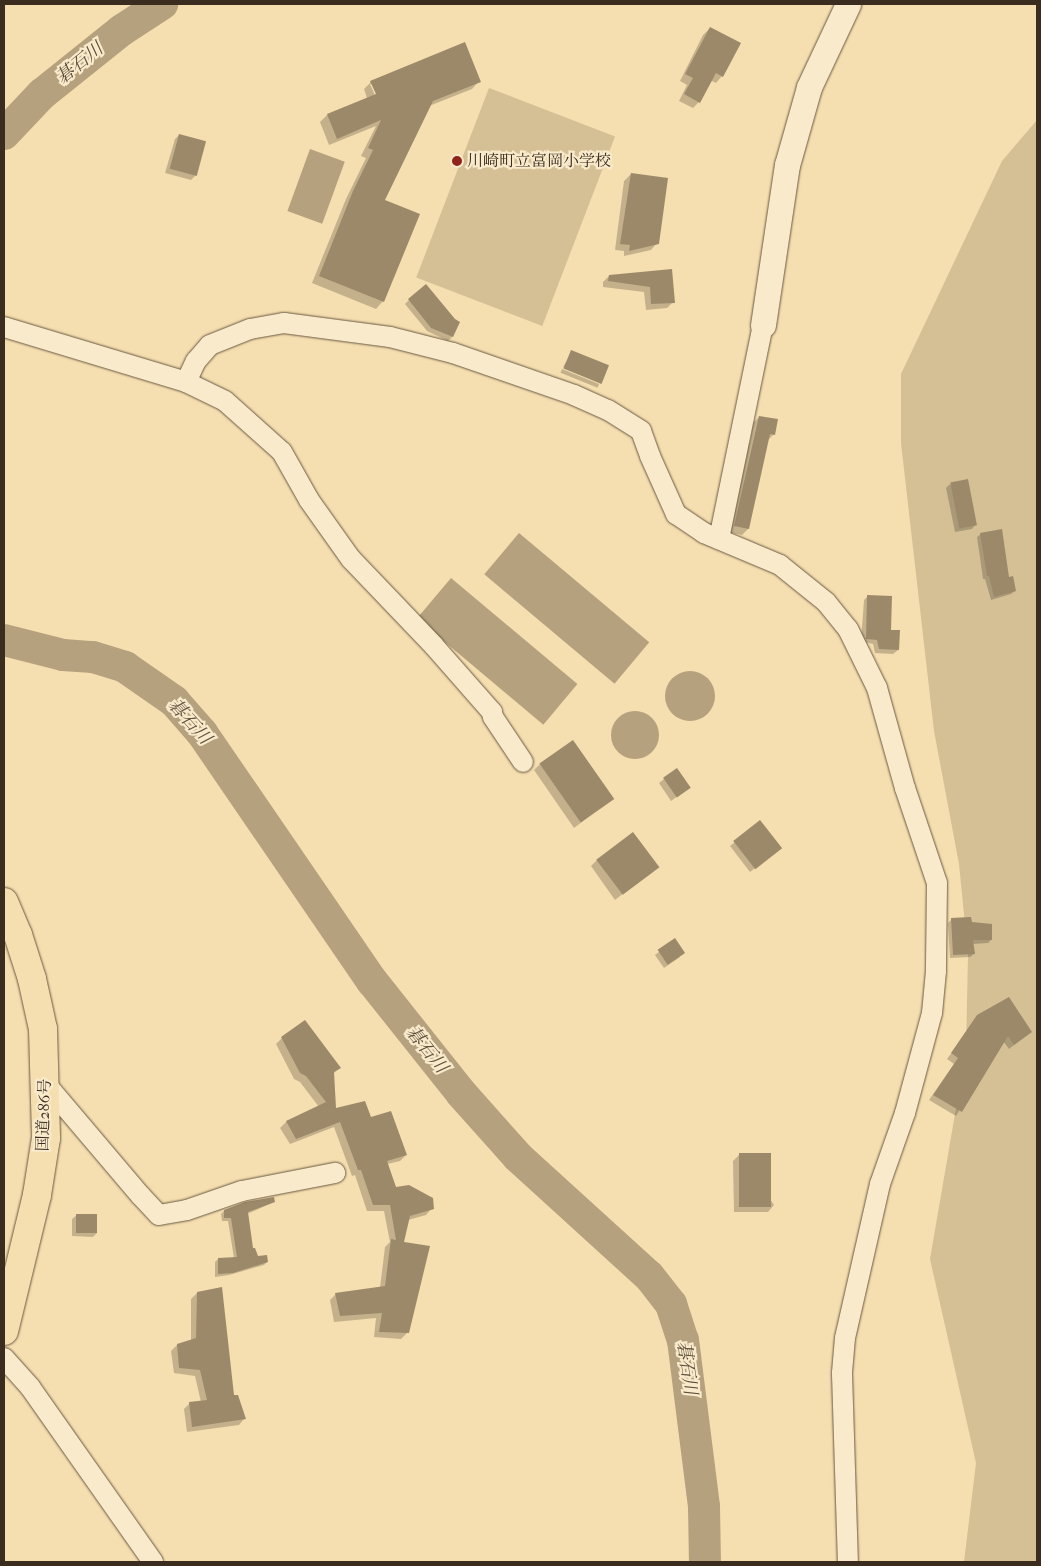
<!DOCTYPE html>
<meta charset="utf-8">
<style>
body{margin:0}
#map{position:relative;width:1041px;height:1566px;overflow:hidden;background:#f5deaf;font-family:"IM FELL French Canon","Noto Serif JP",serif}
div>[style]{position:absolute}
.green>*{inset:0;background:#d5c096;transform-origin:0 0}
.water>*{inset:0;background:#b5a17e;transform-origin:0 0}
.round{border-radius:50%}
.shadow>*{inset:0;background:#0003;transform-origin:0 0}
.river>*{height:32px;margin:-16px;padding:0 16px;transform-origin:16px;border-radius:16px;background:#b5a17e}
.building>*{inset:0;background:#9b8969;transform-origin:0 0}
.roads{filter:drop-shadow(0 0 1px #695842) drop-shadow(0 0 1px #695842)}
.minor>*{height:20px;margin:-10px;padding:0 10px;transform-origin:10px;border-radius:10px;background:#f8eacb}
.tertiary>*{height:25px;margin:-12.5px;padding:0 12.5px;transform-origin:12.5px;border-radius:12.5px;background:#f8eacb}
.trunk>*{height:28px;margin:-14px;padding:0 14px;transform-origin:14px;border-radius:14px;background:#f5deaf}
.dots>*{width:14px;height:14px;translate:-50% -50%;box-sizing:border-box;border:2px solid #f8eacb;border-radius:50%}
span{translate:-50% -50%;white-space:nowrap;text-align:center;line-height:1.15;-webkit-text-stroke:4.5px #f8eacb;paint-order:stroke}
.poi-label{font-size:16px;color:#3a2c1e}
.left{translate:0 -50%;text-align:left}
.street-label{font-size:16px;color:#3a2c1e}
.water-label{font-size:18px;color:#5f4f3b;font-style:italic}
.frame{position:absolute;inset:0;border:5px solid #3a2c1e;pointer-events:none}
</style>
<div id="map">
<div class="green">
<div style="left:489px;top:88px;width:135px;height:203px;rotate:21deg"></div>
<div style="clip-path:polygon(1037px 120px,1037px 1562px,964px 1562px,976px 1463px,930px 1259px,966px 1050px,968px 955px,959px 864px,934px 731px,901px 443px,901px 374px,1002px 161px)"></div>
</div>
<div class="water">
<div style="left:310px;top:149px;width:37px;height:66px;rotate:20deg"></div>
<div style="left:519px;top:533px;width:170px;height:54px;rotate:40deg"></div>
<div style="left:451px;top:578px;width:165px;height:53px;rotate:40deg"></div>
<div class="round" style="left:665px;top:671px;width:50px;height:50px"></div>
<div class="round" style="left:611px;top:711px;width:48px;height:48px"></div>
</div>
<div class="shadow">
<div style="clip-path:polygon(710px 28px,722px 76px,716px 83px,710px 80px,699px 102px,693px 108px,679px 101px,687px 85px,680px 81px,703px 35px)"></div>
<div style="clip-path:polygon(evenodd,479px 81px,472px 89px,429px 106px,383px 200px,383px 301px,376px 309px,312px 283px,346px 199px,366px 158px,361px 156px,376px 126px,329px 145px,320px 122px,327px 115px,367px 98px,364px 89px,371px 82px,479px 81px,370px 84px,373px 84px,379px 99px,377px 100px,370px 84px)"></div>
<div style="clip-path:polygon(179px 135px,195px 176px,191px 180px,165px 173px,175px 139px)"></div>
<div style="clip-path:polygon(631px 174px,657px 243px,651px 250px,624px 256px,624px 251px,615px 250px,624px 181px)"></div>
<div style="clip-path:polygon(671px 271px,673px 302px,667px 308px,646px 310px,644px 292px,603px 287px,603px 282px,609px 276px)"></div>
<div style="clip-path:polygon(409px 300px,458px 322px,452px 337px,448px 341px,427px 331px,405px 304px)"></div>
<div style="clip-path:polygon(572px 352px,600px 382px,563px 367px)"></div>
<div style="left:562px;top:369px;width:40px;height:4px;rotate:22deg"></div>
<div style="clip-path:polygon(759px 417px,774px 434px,767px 441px,748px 529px,742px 535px,728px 532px,746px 446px,750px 442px,753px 423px)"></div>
<div style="clip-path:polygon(950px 484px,976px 524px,972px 529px,955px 532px,946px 488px)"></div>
<div style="clip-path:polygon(981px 534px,1015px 591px,1011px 594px,991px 600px,985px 579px,983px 579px,977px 537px)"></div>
<div style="clip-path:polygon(868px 596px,889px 631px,898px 650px,893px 654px,875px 653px,873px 644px,861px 641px,864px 600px)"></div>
<div style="clip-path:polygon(540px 764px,612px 799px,574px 828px,534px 770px)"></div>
<div style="clip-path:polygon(664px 779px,689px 788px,671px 801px,659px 783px)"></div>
<div style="clip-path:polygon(760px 822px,776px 852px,750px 872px,730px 846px)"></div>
<div style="clip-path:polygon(597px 860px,657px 867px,615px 900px,591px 866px)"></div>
<div style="clip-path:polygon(952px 919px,991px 940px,988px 943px,973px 944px,974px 954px,970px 957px,950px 958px,948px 923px)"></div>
<div style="clip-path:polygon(674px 940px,680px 957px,664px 968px,655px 955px)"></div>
<div style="clip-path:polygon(978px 1016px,1031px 1032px,1009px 1049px,1003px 1041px,956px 1116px,929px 1100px,954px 1064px,947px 1059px)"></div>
<div style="clip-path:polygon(282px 1038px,339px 1068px,333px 1074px,335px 1110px,370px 1118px,406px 1155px,400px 1161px,387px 1164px,396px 1188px,432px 1208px,426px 1215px,408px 1220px,403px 1243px,408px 1332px,401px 1339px,374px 1337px,376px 1318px,334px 1322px,330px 1300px,336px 1294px,380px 1288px,385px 1247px,390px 1242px,384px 1211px,367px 1211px,355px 1175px,352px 1176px,334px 1127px,290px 1144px,280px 1128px,286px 1122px,319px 1107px,300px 1082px,294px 1079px,276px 1044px)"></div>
<div style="clip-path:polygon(740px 1154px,774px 1205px,768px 1212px,734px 1212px,733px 1161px)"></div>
<div style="clip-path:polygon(274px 1202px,247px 1214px,252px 1249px,257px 1257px,267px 1262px,264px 1265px,229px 1275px,215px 1277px,215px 1262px,218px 1259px,234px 1258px,228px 1221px,222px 1221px,221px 1214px,224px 1211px)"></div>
<div style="clip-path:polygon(77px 1215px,97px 1233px,93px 1237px,72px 1236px,72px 1219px)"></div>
<div style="clip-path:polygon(197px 1293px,233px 1397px,244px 1419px,239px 1425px,187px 1432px,184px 1409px,189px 1404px,201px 1402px,195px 1376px,174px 1373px,171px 1351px,177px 1345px,191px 1341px,191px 1299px)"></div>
</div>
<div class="river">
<div style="left:4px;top:134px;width:55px;rotate:-46.5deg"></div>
<div style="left:42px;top:94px;width:102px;rotate:-38.7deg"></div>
<div style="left:122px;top:30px;width:48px;rotate:-33deg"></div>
<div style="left:4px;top:640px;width:61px;rotate:14.3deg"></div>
<div style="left:63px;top:655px;width:30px;rotate:4deg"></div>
<div style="left:93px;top:657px;width:34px;rotate:17deg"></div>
<div style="left:125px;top:667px;width:60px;rotate:34.8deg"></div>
<div style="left:174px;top:701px;width:43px;rotate:48.8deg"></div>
<div style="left:202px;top:733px;width:301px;rotate:55.6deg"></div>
<div style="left:372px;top:981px;width:143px;rotate:51.5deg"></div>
<div style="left:461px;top:1093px;width:86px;rotate:48.3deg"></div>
<div style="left:518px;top:1157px;width:177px;rotate:42.3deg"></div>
<div style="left:649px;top:1276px;width:36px;rotate:52deg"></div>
<div style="left:671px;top:1304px;width:38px;rotate:72deg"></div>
<div style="left:683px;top:1340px;width:168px;rotate:82.8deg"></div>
<div style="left:704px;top:1507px;width:55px;rotate:89deg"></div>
</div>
<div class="building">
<div style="clip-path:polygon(710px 27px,741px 43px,723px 77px,716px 73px,700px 103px,684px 94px,693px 78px,685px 74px)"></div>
<div style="clip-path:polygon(465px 42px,481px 82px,433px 101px,385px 200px,420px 214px,384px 302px,319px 276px,353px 191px,373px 150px,368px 148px,381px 120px,337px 139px,327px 114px,376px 94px,370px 81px)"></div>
<div style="left:179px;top:134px;width:28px;height:36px;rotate:15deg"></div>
<div style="clip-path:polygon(631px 173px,668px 178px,659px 244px,629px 251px,630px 245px,620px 244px)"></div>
<div style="clip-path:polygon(672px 269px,675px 303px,651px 304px,650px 287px,608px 281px,609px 275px)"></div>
<div style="clip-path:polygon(426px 284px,455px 319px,460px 322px,453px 337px,431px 328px,408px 299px)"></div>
<div style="left:571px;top:350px;width:41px;height:20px;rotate:22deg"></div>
<div style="clip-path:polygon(759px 416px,778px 419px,775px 435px,770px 434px,749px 529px,734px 526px)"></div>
<div style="left:968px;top:479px;width:47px;height:18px;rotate:79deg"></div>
<div style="clip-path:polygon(1002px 529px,1009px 577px,1013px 576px,1016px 591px,994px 597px,989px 576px,987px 576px,980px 533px)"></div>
<div style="clip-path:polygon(867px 595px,892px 596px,891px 630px,900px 630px,899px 650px,879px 649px,877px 640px,866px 639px)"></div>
<div style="left:573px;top:740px;width:72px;height:41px;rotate:55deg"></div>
<div style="left:677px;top:768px;width:24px;height:17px;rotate:55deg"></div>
<div style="left:760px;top:820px;width:36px;height:34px;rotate:52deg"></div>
<div style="left:633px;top:832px;width:44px;height:46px;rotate:53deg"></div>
<div style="clip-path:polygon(971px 917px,972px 922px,992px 924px,992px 940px,973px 940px,975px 954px,953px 955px,951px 918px)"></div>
<div style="left:675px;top:938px;width:18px;height:21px;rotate:56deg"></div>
<div style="clip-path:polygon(1009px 997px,1032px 1032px,1014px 1045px,1008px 1036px,962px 1112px,933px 1095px,958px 1058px,951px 1053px,977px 1015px)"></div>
<div style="clip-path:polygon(305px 1020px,341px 1068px,334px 1072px,336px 1108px,365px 1101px,371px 1117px,391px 1111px,407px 1155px,387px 1161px,396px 1187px,409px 1185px,433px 1198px,434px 1209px,410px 1216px,404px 1242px,430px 1246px,409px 1333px,379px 1332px,382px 1313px,340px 1316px,335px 1293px,385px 1286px,391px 1239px,396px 1240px,390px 1205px,373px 1205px,361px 1170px,358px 1170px,340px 1122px,296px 1139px,286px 1121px,326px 1102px,306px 1076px,300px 1073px,281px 1037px)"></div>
<div style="left:739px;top:1153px;width:32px;height:54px"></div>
<div style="clip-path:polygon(274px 1197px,275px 1202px,248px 1212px,253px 1248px,255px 1248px,258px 1256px,267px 1255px,268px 1262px,233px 1273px,218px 1274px,218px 1258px,237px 1257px,231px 1218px,224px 1218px,224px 1210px,245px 1202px)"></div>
<div style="left:76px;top:1214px;width:21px;height:19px"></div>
<div style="clip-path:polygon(222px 1287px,234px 1395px,238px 1395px,246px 1419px,192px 1427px,189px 1402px,207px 1400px,200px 1370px,179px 1368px,177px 1344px,196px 1338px,197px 1292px)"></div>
</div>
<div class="roads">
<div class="minor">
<div style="left:4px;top:327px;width:190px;rotate:16.8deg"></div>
<div style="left:186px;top:382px;width:43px;rotate:26deg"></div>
<div style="left:225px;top:401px;width:76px;rotate:41.8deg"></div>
<div style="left:282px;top:452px;width:55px;rotate:60.6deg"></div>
<div style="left:309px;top:500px;width:72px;rotate:54.6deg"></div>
<div style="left:351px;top:559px;width:120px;rotate:46.3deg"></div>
<div style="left:434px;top:646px;width:88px;rotate:48.7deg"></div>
<div style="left:492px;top:712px;width:5px;rotate:79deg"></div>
<div style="left:493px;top:717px;width:54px;rotate:56.3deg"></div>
<div style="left:186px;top:382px;width:23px;rotate:-65deg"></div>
<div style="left:196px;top:361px;width:21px;rotate:-49deg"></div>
<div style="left:210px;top:345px;width:43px;rotate:-21.8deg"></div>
<div style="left:250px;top:329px;width:35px;rotate:-10deg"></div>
<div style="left:284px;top:323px;width:107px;rotate:7.5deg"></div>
<div style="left:390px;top:337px;width:65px;rotate:14.3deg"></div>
<div style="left:453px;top:353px;width:128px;rotate:19.1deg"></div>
<div style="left:574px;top:395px;width:37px;rotate:24deg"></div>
<div style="left:608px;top:410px;width:39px;rotate:32deg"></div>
<div style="left:641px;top:431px;width:27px;rotate:70deg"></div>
<div style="left:650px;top:456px;width:64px;rotate:65.9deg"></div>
<div style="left:676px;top:514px;width:34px;rotate:34deg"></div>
<div style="left:704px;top:533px;width:82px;rotate:22.8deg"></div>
<div style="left:780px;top:565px;width:59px;rotate:38.8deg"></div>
<div style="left:826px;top:602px;width:35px;rotate:51deg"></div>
<div style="left:848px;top:629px;width:66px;rotate:63.8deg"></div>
<div style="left:877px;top:688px;width:104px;rotate:74.4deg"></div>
<div style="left:905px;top:788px;width:100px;rotate:71.4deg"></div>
<div style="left:937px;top:883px;width:88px;rotate:90.7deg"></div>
<div style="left:936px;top:971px;width:42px;rotate:95.4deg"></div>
<div style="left:932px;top:1013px;width:104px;rotate:105.1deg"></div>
<div style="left:905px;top:1113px;width:75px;rotate:109.4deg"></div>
<div style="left:880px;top:1184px;width:158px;rotate:102.8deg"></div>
<div style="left:845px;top:1338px;width:36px;rotate:95deg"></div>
<div style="left:842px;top:1374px;width:188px;rotate:88.2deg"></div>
<div style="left:719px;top:539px;width:218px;rotate:-78.4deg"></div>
<div style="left:45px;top:1083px;width:148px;rotate:49.7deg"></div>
<div style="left:141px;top:1196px;width:26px;rotate:47deg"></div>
<div style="left:159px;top:1215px;width:28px;rotate:-10deg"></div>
<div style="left:187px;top:1210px;width:58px;rotate:-19.1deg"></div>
<div style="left:242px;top:1191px;width:95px;rotate:-11deg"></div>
<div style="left:4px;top:1358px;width:39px;rotate:48deg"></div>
<div style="left:30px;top:1387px;width:214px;rotate:54.9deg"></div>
</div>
<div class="tertiary">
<div style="left:763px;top:325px;width:162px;rotate:-81.5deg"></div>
<div style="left:787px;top:165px;width:81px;rotate:-74.2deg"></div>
<div style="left:809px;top:87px;width:92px;rotate:-64.8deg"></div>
</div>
<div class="trunk">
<div style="left:4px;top:902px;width:36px;rotate:67deg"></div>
<div style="left:18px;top:935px;width:46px;rotate:72.3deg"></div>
<div style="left:32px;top:979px;width:51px;rotate:77.6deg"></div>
<div style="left:43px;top:1029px;width:109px;rotate:88.4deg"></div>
<div style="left:46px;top:1138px;width:58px;rotate:99deg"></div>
<div style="left:37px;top:1195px;width:140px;rotate:103.6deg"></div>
</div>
</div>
<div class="dots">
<div style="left:457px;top:161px;background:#8f2418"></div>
</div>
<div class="poi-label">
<span class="left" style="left:467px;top:161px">川崎町立富岡小学校</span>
</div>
<div class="street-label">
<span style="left:44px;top:1115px;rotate:-88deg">国道286号</span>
</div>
<div class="water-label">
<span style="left:80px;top:64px;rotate:-39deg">碁石川</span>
<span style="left:189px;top:722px;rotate:48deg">碁石川</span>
<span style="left:426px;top:1050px;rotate:51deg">碁石川</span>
<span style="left:686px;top:1368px;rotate:82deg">碁石川</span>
</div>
<div class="frame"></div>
</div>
